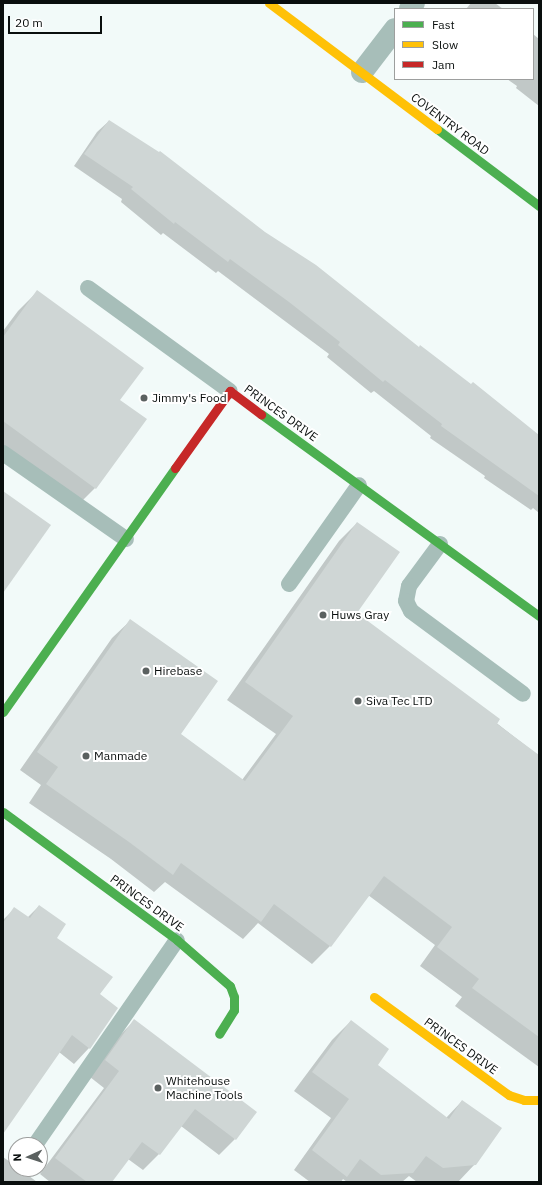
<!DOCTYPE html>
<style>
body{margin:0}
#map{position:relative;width:542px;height:1185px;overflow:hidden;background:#f2faf9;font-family:"IBM Plex Sans",sans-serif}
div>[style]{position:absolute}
.shadow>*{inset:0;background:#0003}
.building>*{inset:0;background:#cfd6d5}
.lane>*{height:16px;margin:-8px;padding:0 8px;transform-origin:8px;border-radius:8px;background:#a7beb9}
.street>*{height:22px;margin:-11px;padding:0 11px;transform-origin:11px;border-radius:11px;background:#a7beb9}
.fast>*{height:9px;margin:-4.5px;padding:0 4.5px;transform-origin:4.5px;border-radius:4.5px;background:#4caf50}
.slow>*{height:9px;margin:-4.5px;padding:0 4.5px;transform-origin:4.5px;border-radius:4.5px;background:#ffc107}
.jam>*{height:9px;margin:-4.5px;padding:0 4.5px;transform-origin:4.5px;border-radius:4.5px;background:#c62828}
.dots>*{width:11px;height:11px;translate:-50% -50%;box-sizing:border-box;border:2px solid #fff;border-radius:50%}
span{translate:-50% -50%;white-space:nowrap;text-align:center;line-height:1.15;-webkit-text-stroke:4px #fff;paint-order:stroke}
.street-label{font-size:12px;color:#090e0d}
.poi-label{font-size:12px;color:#090e0d}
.left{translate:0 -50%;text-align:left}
.frame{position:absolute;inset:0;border:4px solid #090e0d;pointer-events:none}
.legend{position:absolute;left:394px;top:8px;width:140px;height:72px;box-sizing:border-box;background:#fff;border:1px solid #9d9f9e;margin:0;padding:5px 7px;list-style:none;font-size:12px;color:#090e0d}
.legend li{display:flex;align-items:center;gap:8px;height:20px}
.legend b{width:20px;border:1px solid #9d9f9e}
.north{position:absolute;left:8px;top:1137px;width:40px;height:40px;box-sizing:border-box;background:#fff;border:1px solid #9d9f9e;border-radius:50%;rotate:267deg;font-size:11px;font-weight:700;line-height:16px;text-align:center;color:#090e0d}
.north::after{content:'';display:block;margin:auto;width:14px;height:18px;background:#5b6160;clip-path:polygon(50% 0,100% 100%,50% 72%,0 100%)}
.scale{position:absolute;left:8px;top:16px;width:94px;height:18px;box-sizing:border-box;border:2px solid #090e0d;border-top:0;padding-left:5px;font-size:12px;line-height:14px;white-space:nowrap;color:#090e0d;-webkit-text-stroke:3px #fff;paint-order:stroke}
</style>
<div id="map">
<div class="shadow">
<div style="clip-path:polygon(471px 3px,495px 3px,503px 9px,466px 9px)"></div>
<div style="clip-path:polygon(533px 34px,539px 39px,539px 106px,516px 88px,517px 86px,507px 79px,533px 79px)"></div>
<div style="clip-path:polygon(109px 121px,264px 232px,418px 348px,471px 385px,473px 383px,539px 436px,539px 513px,533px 508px,531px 510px,484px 478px,485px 476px,430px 438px,431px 436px,374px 391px,371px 393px,327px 357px,329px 354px,218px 271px,216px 273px,163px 233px,161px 235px,121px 202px,122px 199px,74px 166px,97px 132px)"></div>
<div style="clip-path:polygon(37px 292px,119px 400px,95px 488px,76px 507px,3px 454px,3px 331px,18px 311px)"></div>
<div style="clip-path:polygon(357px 523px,355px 613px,539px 756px,539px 1067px,455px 1006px,462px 997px,420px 966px,435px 945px,368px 895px,330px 946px,312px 964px,258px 923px,243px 939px,165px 882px,154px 892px,111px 859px,29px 803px,41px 785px,20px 770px,112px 638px,130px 621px,180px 734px,242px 780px,276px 734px,227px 700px,339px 541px)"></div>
<div style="clip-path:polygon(39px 906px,55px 938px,99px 995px,89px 1048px,74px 1064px,59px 1052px,3px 1132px,3px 920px,14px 909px,27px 918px)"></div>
<div style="clip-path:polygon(134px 1021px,235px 1139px,219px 1155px,181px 1126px,159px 1154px,143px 1170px,128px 1159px,111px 1182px,50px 1182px,40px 1174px,104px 1088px,90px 1077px,118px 1037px)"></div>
<div style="clip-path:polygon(351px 1021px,377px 1065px,446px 1118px,462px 1101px,475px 1164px,458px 1182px,417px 1182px,409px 1176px,402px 1182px,347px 1182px,343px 1179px,341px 1182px,310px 1182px,294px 1170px,331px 1118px,294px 1091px,332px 1040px)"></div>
<div style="clip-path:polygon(3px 1157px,16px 1166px,16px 1169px,20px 1169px,37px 1182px,3px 1182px)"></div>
</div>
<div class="building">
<div style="clip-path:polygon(109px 120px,159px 152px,160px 151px,265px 232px,316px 265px,419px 347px,420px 345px,471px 384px,473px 382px,539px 435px,539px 496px,441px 426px,442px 424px,385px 380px,383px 382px,338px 345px,340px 342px,289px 302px,230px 259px,228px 262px,175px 222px,174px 224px,131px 189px,133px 187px,84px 154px)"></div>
<div style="clip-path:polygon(37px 290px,144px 368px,120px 400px,147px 419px,96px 489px,3px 421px,3px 337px)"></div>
<div style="clip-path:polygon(3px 491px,51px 525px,3px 593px)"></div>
<div style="clip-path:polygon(357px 522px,400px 552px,357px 613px,500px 719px,497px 724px,539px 755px,539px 1037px,472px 988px,479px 979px,437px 947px,452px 927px,384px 876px,331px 947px,274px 904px,261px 922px,181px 863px,173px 875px,129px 842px,46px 784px,58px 767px,37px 752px,130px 619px,218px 681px,181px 734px,245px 781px,293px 716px,245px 682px)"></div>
<div style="clip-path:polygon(39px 905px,66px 924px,57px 938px,113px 977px,100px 994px,118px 1008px,90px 1049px,72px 1035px,3px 1134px,3px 923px,14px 907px,30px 918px)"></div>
<div style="clip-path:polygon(134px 1019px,257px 1112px,236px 1140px,195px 1109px,160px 1155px,142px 1142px,112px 1182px,87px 1182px,55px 1158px,119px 1071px,105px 1060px)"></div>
<div style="clip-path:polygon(351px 1020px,389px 1049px,378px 1065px,449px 1119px,462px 1100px,502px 1128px,476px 1165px,443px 1168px,426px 1156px,413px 1173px,381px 1175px,360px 1159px,347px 1177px,312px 1150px,349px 1099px,312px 1072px)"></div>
</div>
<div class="lane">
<div style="left:88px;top:288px;width:175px;rotate:36deg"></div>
<div style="left:3px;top:453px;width:150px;rotate:35deg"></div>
<div style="left:440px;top:544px;width:52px;rotate:126.4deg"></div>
<div style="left:409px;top:586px;width:15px;rotate:101deg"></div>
<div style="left:406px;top:601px;width:11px;rotate:63deg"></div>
<div style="left:411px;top:611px;width:139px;rotate:36.5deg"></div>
<div style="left:289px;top:584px;width:121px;rotate:-54.7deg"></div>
<div style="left:35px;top:1145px;width:249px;rotate:-55.3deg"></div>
</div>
<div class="street">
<div style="left:410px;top:9px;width:7px;rotate:-56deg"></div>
<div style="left:362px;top:72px;width:54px;rotate:-52.5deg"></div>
</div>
<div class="fast">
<div style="left:437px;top:129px;width:128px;rotate:37deg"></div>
<div style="left:261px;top:414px;width:344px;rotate:36deg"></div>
<div style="left:3px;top:712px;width:299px;rotate:-54.8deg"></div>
<div style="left:3px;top:812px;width:216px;rotate:36.3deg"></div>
<div style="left:177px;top:940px;width:70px;rotate:41deg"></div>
<div style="left:230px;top:986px;width:12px;rotate:70deg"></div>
<div style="left:234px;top:997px;width:13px;rotate:90deg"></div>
<div style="left:234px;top:1010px;width:28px;rotate:122deg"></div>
</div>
<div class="slow">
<div style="left:269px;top:3px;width:210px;rotate:36.9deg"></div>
<div style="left:374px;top:997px;width:167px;rotate:36deg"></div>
<div style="left:509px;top:1095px;width:16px;rotate:18deg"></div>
<div style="left:524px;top:1100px;width:15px"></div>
</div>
<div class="jam">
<div style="left:175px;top:468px;width:95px;rotate:-54.5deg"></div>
<div style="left:230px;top:391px;width:39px;rotate:37deg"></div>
</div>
<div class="dots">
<div style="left:144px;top:398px;background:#5b6160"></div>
<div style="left:323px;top:615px;background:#5b6160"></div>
<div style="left:146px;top:671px;background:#5b6160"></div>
<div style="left:358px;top:701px;background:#5b6160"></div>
<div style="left:86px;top:756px;background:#5b6160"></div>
<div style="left:158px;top:1088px;background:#5b6160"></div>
</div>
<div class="street-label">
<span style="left:450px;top:124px;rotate:37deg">COVENTRY ROAD</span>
<span style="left:281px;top:413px;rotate:36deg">PRINCES DRIVE</span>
<span style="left:147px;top:903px;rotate:36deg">PRINCES DRIVE</span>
<span style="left:461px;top:1046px;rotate:36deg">PRINCES DRIVE</span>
</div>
<div class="poi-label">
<span class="left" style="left:152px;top:398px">Jimmy's Food</span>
<span class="left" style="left:331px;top:615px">Huws Gray</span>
<span class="left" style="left:154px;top:671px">Hirebase</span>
<span class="left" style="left:366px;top:701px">Siva Tec LTD</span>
<span class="left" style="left:94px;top:756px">Manmade</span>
<span class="left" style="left:166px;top:1088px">Whitehouse<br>Machine Tools</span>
</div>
<div class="frame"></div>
<ul class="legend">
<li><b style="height:5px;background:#4caf50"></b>Fast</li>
<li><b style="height:5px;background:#ffc107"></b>Slow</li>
<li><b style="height:5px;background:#c62828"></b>Jam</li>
</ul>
<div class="north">N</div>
<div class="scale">20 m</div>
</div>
